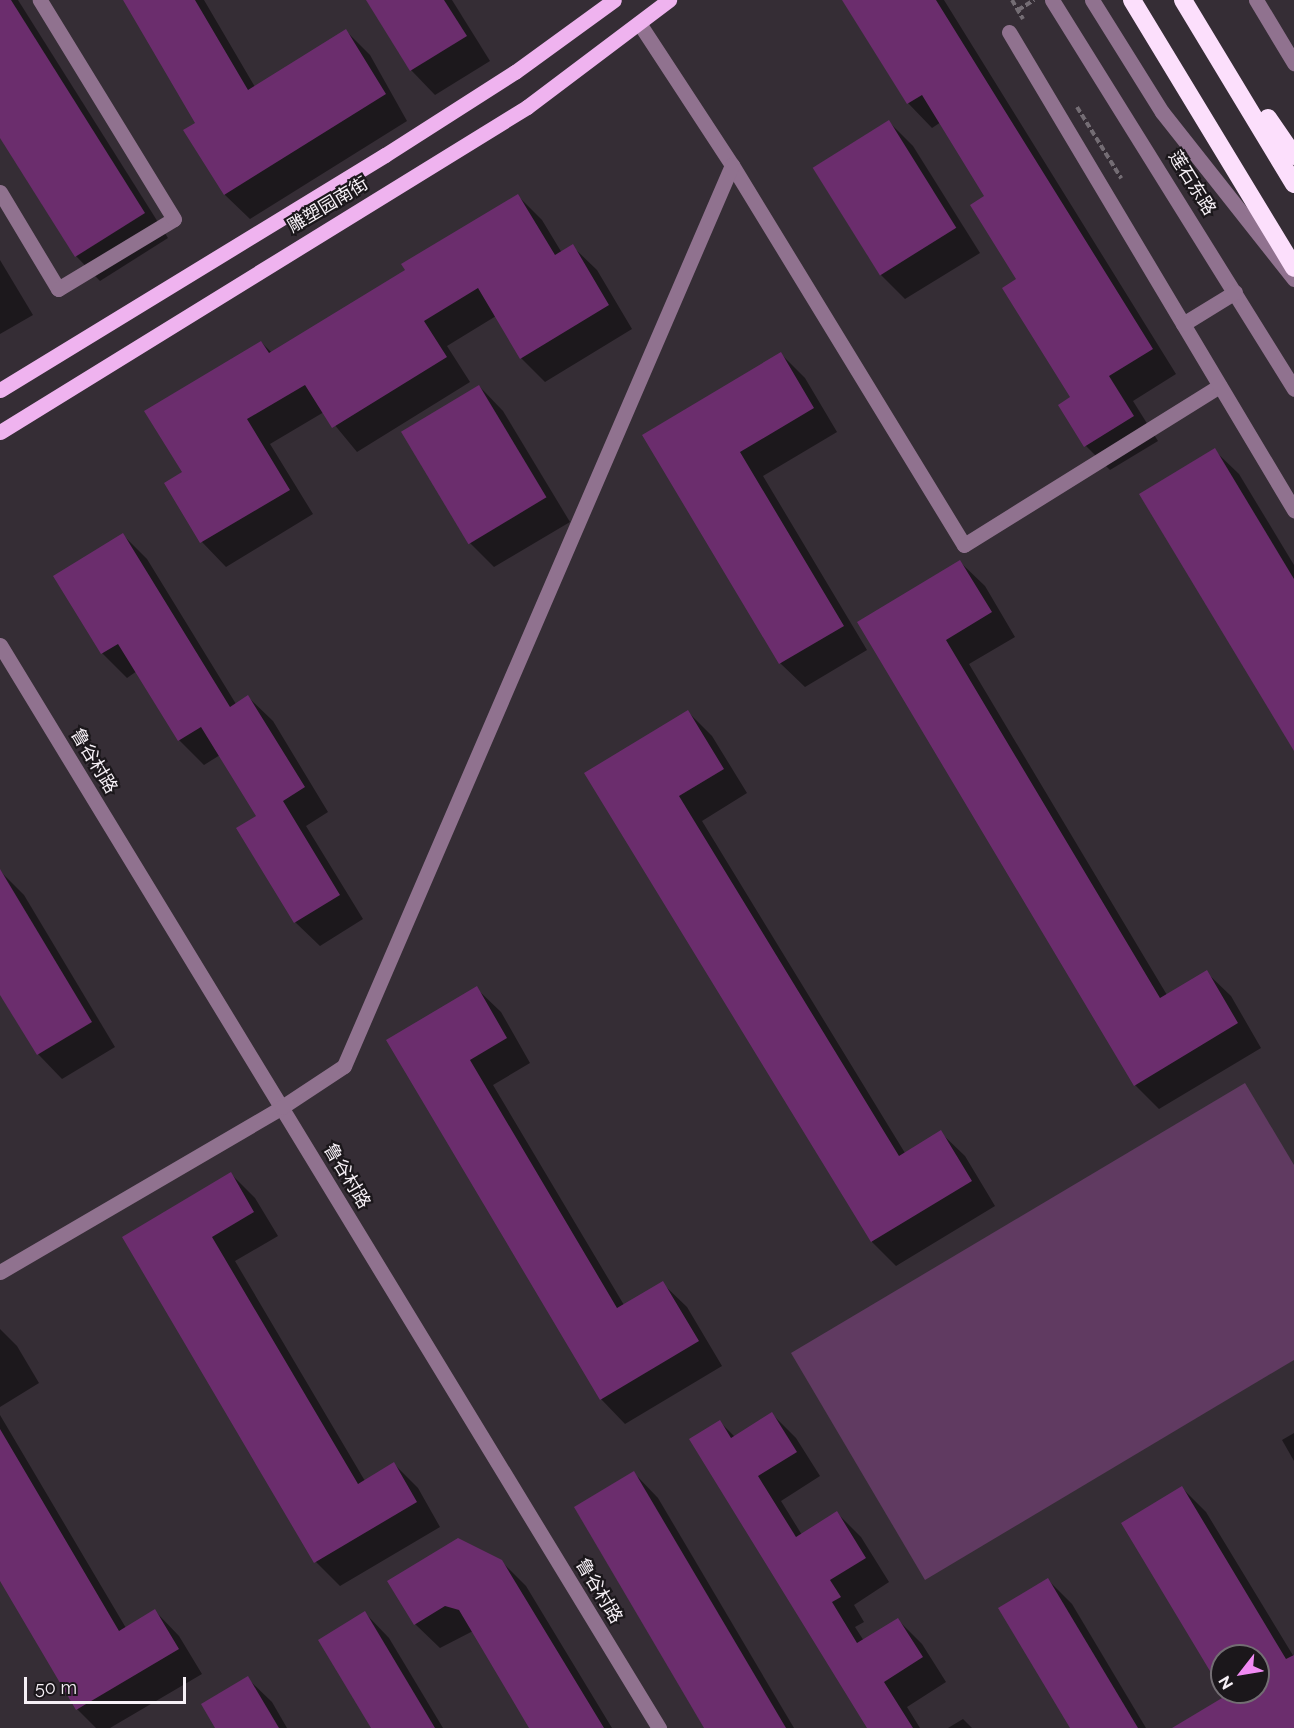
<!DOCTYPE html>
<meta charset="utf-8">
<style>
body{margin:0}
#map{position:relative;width:1294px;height:1728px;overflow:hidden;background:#352d35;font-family:Raleway,"Noto Sans SC",sans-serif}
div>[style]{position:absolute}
.green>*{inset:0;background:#603a61}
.shadow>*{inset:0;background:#0007}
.building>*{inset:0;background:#6b2d6d;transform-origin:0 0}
.path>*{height:4px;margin-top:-2px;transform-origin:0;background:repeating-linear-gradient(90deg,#746d74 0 6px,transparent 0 9px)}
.minor>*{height:15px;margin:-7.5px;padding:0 7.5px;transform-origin:7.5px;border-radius:7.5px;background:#90728f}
.major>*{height:15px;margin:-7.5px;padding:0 7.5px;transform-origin:7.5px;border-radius:7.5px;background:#efb3ef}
.highway>*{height:18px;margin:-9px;padding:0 9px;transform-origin:9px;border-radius:9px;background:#fcdffc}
span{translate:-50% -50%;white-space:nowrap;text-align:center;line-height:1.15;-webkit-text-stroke:4.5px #1b171b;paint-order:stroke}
.street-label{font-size:18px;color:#f6f0f6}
.north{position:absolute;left:1210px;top:1644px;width:60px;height:60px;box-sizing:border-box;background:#1b171b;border:2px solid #736e73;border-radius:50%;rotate:239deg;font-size:16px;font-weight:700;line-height:24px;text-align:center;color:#f6f0f6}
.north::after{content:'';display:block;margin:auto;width:21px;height:27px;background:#f18af4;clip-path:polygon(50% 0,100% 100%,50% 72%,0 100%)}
.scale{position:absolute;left:24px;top:1677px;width:162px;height:27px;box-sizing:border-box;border:3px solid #f6f0f6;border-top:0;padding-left:8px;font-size:18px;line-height:21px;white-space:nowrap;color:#f6f0f6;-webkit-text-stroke:4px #1b171b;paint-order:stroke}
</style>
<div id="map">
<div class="green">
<div style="clip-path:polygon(1245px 1083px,1294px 1165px,1294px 1360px,925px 1580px,791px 1353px)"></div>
</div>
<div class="shadow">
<div style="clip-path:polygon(0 0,18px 0,168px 238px,100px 281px,76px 256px,0 135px)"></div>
<div style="clip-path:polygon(125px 0,204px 0,255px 87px,346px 31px,370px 55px,407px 121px,250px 219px,225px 195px,186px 131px,197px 123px)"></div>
<div style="clip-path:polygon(368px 0,452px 0,490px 61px,435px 95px,411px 70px)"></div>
<div style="clip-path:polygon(844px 0,944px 0,1176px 374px,1133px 401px,1158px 441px,1110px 470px,1086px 446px,1060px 406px,1072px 398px,1018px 279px,986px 196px,941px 122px,932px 128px,908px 103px)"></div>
<div style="clip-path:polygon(889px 122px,913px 146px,980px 253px,905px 299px,881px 275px)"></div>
<div style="clip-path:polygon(518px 196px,542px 220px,562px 253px,572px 246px,597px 270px,632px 329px,545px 382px,521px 358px,496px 316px,447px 346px,470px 382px,357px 452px,324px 412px,270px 444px,313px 514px,226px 567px,202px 542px,166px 483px,184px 473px,261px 342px,272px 353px,407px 271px)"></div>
<div style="clip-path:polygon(0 260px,33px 315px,0 334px)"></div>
<div style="clip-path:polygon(781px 354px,805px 378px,837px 432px,763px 476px,867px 650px,805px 687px,780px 663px,644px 435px)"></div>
<div style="clip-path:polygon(479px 386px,503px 411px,570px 522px,494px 567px,470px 543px)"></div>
<div style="clip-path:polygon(1214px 450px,1239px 474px,1294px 565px,1294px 748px)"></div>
<div style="clip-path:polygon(123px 535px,147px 559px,236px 704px,248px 697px,273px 721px,328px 812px,306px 826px,363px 919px,320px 946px,295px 922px,258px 816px,220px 755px,204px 765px,179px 740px,137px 671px,127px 678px,102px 653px)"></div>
<div style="clip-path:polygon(960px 562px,985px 586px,1015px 637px,969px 664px,1167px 995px,1206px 972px,1231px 996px,1261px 1048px,1159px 1109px,1135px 1085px,859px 622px)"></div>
<div style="clip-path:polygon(688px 712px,712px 736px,747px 793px,702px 821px,905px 1153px,940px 1132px,965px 1156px,995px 1206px,896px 1266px,872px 1242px,586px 774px)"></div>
<div style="clip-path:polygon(0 871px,24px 895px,115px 1047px,62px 1079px,38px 1054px,0 992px)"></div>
<div style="clip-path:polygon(476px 988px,501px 1012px,530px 1063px,493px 1085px,624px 1305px,662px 1283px,687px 1307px,722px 1366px,625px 1424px,601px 1399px,388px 1041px)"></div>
<div style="clip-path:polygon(231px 1174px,255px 1198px,278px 1236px,235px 1261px,365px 1481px,394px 1464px,418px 1488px,440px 1527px,340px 1586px,316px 1562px,124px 1237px)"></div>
<div style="clip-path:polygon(0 1329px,17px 1346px,39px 1383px,0 1407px)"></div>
<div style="clip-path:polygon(772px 1414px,796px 1438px,820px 1476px,781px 1501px,802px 1535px,837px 1513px,861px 1537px,889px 1582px,854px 1605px,864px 1622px,855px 1627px,864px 1641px,898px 1620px,922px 1644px,946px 1682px,907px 1707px,920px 1728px,869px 1728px,720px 1422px,735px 1437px)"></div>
<div style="clip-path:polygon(0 1415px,126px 1628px,155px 1611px,179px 1636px,202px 1674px,110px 1728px,96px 1728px,77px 1709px,0 1578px)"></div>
<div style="clip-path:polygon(1294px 1433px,1294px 1461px,1282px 1440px)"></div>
<div style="clip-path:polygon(634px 1473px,658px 1498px,794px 1728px,706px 1728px)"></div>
<div style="clip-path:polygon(1182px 1488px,1206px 1512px,1294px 1657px,1294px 1728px,1175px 1728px,1227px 1697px,1224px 1692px,1258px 1692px,1258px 1656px,1222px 1656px,1222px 1688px)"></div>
<div style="clip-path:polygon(501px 1561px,526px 1586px,612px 1728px,531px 1728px,473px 1631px,440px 1648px,415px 1624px)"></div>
<div style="clip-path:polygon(1048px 1580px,1072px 1604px,1146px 1728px,1072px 1728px)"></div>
<div style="clip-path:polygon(365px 1613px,389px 1638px,443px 1728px,373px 1728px)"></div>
<div style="clip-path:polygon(247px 1678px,272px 1702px,287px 1728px,217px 1728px)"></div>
<div style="clip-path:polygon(963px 1719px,972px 1728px,948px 1728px)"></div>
</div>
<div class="building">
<div style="clip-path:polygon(0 0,11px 0,145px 213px,75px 257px,0 138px)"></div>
<div style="clip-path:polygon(123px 0,195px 0,248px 90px,346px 29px,386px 94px,224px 195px,183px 130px,195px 123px)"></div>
<div style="clip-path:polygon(366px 0,444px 0,467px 36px,410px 71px)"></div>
<div style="clip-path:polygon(842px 0,936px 0,1153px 349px,1109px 376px,1134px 416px,1084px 447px,1058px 405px,1070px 397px,1002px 288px,1016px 279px,970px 205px,984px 196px,922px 95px,907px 104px)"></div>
<div style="left:889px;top:120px;width:127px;height:90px;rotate:58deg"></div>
<div style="clip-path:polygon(518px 194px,555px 255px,573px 244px,609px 305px,520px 359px,478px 288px,424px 321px,447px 357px,332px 428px,305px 385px,247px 419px,290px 490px,200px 543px,164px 483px,182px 472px,144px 411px,261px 341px,269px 353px,405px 270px,401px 264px)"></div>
<div style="clip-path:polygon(781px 352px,814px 408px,740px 452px,844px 626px,779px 664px,642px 435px)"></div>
<div style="left:479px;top:385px;width:131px;height:91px;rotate:59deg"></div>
<div style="clip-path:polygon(1215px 448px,1294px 579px,1294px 751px,1139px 494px)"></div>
<div style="clip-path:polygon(123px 533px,230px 707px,248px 695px,305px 787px,283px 801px,340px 895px,294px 923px,236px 828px,256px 816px,201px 727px,178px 741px,118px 644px,101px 654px,53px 576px)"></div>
<div style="clip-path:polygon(960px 560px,992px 612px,946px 640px,1160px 998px,1207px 970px,1238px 1023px,1134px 1086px,857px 622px)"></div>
<div style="clip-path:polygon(688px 710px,724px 769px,679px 796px,899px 1156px,941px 1130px,972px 1181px,871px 1242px,584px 773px)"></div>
<div style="clip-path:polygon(0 869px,92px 1022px,37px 1055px,0 995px)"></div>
<div style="clip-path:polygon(477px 986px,507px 1038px,470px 1060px,617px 1308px,663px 1281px,699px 1341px,600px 1400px,386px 1040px)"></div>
<div style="clip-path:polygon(231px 1172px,254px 1212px,212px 1237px,358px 1484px,394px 1462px,417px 1502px,314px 1563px,122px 1237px)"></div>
<div style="clip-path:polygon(772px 1412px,797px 1452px,758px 1476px,796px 1537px,837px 1511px,866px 1558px,830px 1580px,841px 1597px,832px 1602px,857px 1643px,898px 1618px,923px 1657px,884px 1682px,913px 1728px,867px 1728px,689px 1439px,720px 1420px,731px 1438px)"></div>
<div style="clip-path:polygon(0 1429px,119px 1631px,155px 1609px,179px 1649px,76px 1710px,0 1581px)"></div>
<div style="clip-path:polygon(634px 1471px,786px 1728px,704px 1728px,574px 1507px)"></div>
<div style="clip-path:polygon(1182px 1486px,1286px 1659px,1294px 1655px,1294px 1728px,1172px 1728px,1232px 1692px,1258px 1692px,1258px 1656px,1222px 1656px,1222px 1691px,1121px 1523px)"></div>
<div style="clip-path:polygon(458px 1538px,502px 1560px,604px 1728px,529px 1728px,459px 1610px,445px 1606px,414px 1625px,387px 1581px)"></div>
<div style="clip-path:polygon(1048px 1578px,1138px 1728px,1070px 1728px,998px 1608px)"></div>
<div style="clip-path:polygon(365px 1611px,435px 1728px,371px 1728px,318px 1640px)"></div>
<div style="clip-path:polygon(248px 1676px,279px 1728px,215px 1728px,201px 1704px)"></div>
</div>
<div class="path">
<div style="left:1012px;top:0;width:22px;rotate:60deg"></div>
<div style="left:1018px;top:10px;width:19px;rotate:-32deg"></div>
<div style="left:1077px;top:107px;width:84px;rotate:58.2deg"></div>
</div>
<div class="minor">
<div style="left:1052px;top:0;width:458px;rotate:58.1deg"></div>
<div style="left:1092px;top:0;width:132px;rotate:58deg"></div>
<div style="left:1162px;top:112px;width:213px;rotate:51.7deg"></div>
<div style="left:1256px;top:0;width:74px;rotate:58.9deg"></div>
<div style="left:639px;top:23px;width:170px;rotate:56.8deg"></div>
<div style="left:732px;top:165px;width:445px;rotate:58.6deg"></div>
<div style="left:964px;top:545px;width:301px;rotate:-31.9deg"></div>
<div style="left:1009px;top:32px;width:557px;rotate:59.2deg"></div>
<div style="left:0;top:192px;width:113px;rotate:59.1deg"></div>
<div style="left:58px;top:289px;width:135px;rotate:-31.1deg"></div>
<div style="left:174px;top:219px;width:257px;rotate:-121.5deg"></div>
<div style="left:1183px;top:324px;width:61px;rotate:-31.6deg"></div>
<div style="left:0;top:645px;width:1268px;rotate:58.68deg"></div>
<div style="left:0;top:1272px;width:327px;rotate:-30.3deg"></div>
<div style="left:282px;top:1107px;width:74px;rotate:-33.5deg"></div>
<div style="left:344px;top:1066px;width:981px;rotate:-66.7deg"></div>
</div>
<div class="major">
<div style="left:0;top:390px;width:451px;rotate:-31.4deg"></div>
<div style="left:385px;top:155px;width:154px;rotate:-32.6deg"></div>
<div style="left:515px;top:72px;width:122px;rotate:-36deg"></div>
<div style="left:0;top:432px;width:619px;rotate:-31.66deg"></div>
<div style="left:527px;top:107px;width:178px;rotate:-37deg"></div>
</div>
<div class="highway">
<div style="left:1132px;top:0;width:313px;rotate:58.8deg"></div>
<div style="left:1183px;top:0;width:215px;rotate:58.9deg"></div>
<div style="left:1268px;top:118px;width:46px;rotate:55.6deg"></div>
</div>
<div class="street-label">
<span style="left:1192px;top:183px;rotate:58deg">莲石东路</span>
<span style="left:328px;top:205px;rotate:-31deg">雕塑园南街</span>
<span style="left:94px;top:761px;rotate:59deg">鲁谷村路</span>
<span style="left:347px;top:1176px;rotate:59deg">鲁谷村路</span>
<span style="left:599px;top:1591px;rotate:59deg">鲁谷村路</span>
</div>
<div class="north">N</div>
<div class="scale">50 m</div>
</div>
